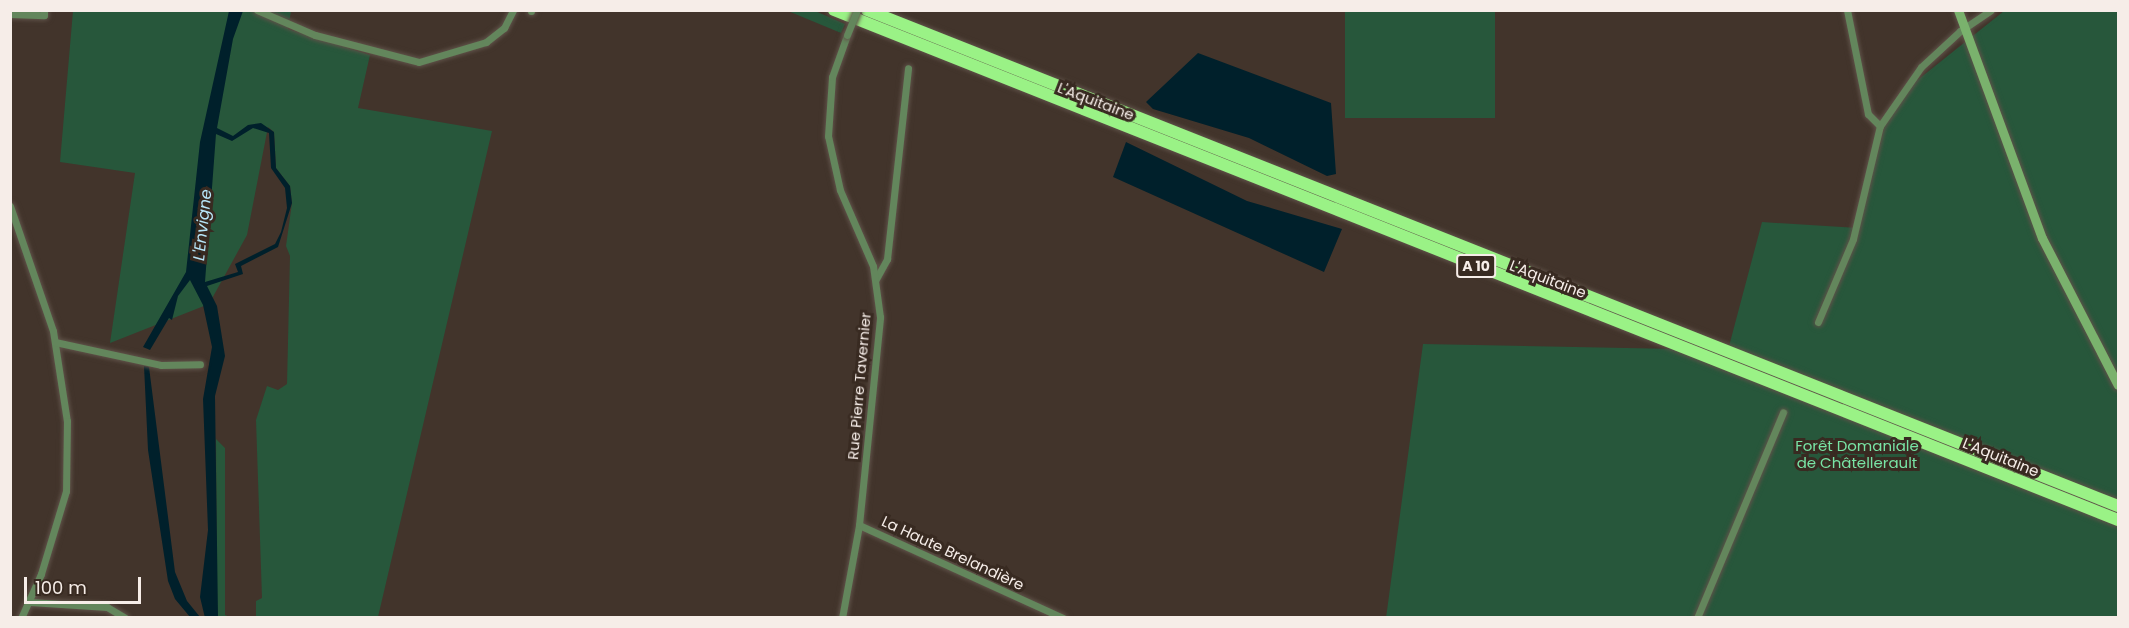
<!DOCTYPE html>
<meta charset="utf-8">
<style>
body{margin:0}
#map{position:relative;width:2129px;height:628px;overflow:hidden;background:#42342b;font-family:Poppins,sans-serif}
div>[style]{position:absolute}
.green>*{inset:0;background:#27573b;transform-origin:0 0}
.water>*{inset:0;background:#00202b}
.roads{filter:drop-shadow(0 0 2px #5f5249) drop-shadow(0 0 2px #5f5249)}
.street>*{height:7px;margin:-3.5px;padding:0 3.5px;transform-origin:3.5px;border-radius:3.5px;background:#63865c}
.secondary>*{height:9px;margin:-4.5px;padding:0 4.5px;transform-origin:4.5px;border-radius:4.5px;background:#7ab26d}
.highway>*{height:12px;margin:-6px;padding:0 6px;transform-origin:6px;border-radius:6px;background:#9af286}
.bridges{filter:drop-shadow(0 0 2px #5f5249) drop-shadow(0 0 2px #5f5249)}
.street-bridge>*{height:7px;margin:-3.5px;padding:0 3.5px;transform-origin:3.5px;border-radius:3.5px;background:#63865c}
span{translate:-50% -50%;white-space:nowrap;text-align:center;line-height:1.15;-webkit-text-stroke:6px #382a21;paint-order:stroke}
.shield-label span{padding:2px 4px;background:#382a21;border:2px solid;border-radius:4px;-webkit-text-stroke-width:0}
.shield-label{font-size:14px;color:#f6ede8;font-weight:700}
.street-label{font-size:15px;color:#f6ede8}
.park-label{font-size:15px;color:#78e4a5}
.water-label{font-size:16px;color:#b7e6f9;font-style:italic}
.frame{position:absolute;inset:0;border:12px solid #f6ede8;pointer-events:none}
.scale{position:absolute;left:24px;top:577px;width:117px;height:27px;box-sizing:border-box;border:3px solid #f6ede8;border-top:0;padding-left:8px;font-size:18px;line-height:21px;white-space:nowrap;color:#f6ede8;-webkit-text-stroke:4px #382a21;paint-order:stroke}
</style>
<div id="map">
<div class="green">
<div style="clip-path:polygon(73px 11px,291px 11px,288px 29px,370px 55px,358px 108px,492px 131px,378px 617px,256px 617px,256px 601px,262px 598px,256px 420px,267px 386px,278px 390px,287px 384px,290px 256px,286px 246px,292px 203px,290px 186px,276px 168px,274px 132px,268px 127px,247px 235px,209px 304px,110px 343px,135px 173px,60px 162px)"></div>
<div style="clip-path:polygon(788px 11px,815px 11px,845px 24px,841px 33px)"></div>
<div style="left:1345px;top:11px;width:150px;height:107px"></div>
<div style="clip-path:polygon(2004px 11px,2118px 11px,2118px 617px,1386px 618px,1423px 344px,1728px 350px,1762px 222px,1858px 228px,1885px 125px,1915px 82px)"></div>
<div style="clip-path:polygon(216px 439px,225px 448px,225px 615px,230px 617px,218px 617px,217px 605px)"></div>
</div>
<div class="water">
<div style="clip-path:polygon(evenodd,229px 11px,243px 11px,233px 39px,217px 128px,233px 136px,248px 125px,261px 123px,274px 132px,276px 168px,290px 186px,292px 203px,278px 247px,241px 266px,243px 274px,207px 286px,217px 306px,225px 356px,215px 396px,218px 617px,205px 618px,200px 597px,208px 530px,203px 399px,212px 347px,203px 305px,190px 280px,178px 296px,172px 320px,169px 318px,150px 350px,143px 347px,186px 272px,200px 142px,229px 11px,253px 128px,269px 133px,271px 168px,285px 188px,287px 208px,281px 232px,275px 244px,235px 264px,238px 272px,205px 282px,216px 134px,232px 141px,253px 128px)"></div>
<div style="clip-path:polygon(1198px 53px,1331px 103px,1336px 174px,1327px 176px,1249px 138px,1153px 109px,1146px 102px)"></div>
<div style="clip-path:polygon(1126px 142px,1247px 201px,1342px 229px,1324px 272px,1113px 177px)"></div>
<div style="clip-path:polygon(144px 366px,149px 367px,175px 572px,187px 601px,200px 617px,190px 617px,175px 599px,168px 581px,148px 450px)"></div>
</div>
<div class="roads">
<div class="street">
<div style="left:257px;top:10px;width:63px;rotate:23.3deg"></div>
<div style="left:315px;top:35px;width:107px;rotate:14.6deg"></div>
<div style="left:419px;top:62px;width:70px;rotate:-16.6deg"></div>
<div style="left:486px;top:42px;width:23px;rotate:-38deg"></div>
<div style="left:504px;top:28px;width:20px;rotate:-63deg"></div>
<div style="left:1847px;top:10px;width:106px;rotate:78.6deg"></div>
<div style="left:1868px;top:114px;width:17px;rotate:45deg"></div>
<div style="left:531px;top:11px;width:1px;rotate:-90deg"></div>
<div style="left:10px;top:14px;width:34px;rotate:2deg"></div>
<div style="left:44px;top:15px;width:5px;rotate:-90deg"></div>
<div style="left:10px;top:206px;width:132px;rotate:71deg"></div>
<div style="left:53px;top:331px;width:91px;rotate:81.2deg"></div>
<div style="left:67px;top:421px;width:70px;rotate:90.8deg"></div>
<div style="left:66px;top:491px;width:87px;rotate:106.8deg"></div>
<div style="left:41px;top:574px;width:48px;rotate:114.4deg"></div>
<div style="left:876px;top:279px;width:23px;rotate:-61deg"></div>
<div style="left:887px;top:259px;width:192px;rotate:-83.7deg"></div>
<div style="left:1818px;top:322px;width:90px;rotate:-67.1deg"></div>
<div style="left:1853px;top:239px;width:116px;rotate:-76.6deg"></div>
<div style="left:1880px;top:126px;width:72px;rotate:-55.2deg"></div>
<div style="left:1921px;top:67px;width:53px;rotate:-42.7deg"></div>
<div style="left:1960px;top:31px;width:37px;rotate:-34deg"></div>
<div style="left:55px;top:342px;width:108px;rotate:12.2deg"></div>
<div style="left:161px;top:365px;width:39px;rotate:-1deg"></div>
<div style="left:859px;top:525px;width:224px;rotate:24.5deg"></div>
<div style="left:30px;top:602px;width:77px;rotate:3.7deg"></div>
<div style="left:107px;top:607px;width:21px;rotate:31deg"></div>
<div style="left:842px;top:618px;width:95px;rotate:-79.6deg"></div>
<div style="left:859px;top:525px;width:209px;rotate:-84.2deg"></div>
<div style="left:880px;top:317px;width:51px;rotate:-97.8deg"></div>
<div style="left:873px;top:266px;width:83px;rotate:-113.5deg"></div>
<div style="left:840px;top:190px;width:55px;rotate:-102.5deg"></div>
<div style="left:828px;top:136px;width:59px;rotate:-86.1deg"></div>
<div style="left:832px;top:77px;width:45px;rotate:-70.3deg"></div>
<div style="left:1697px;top:618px;width:223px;rotate:-67.3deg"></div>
</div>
<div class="secondary">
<div style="left:1958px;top:10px;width:243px;rotate:69.8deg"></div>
<div style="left:2042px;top:238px;width:165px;rotate:62.7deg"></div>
</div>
<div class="highway">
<div style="left:834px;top:10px;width:1382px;rotate:21.66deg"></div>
<div style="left:867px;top:10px;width:1346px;rotate:21.63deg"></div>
</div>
</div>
<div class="bridges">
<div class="street-bridge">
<div style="left:847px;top:35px;width:27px;rotate:-68deg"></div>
</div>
</div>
<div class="shield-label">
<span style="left:1476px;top:266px">A 10</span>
</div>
<div class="street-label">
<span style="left:1096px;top:101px;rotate:21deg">L'Aquitaine</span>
<span style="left:1548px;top:279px;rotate:21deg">L'Aquitaine</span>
<span style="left:859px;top:386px;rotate:-85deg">Rue Pierre Tavernier</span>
<span style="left:2001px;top:457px;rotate:22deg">L'Aquitaine</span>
<span style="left:953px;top:553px;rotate:25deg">La Haute Brelandière</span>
</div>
<div class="park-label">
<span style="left:1857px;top:454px">Forêt Domaniale<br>de Châtellerault</span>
</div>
<div class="water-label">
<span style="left:203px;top:225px;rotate:-84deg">L'Envigne</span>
</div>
<div class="frame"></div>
<div class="scale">100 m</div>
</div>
